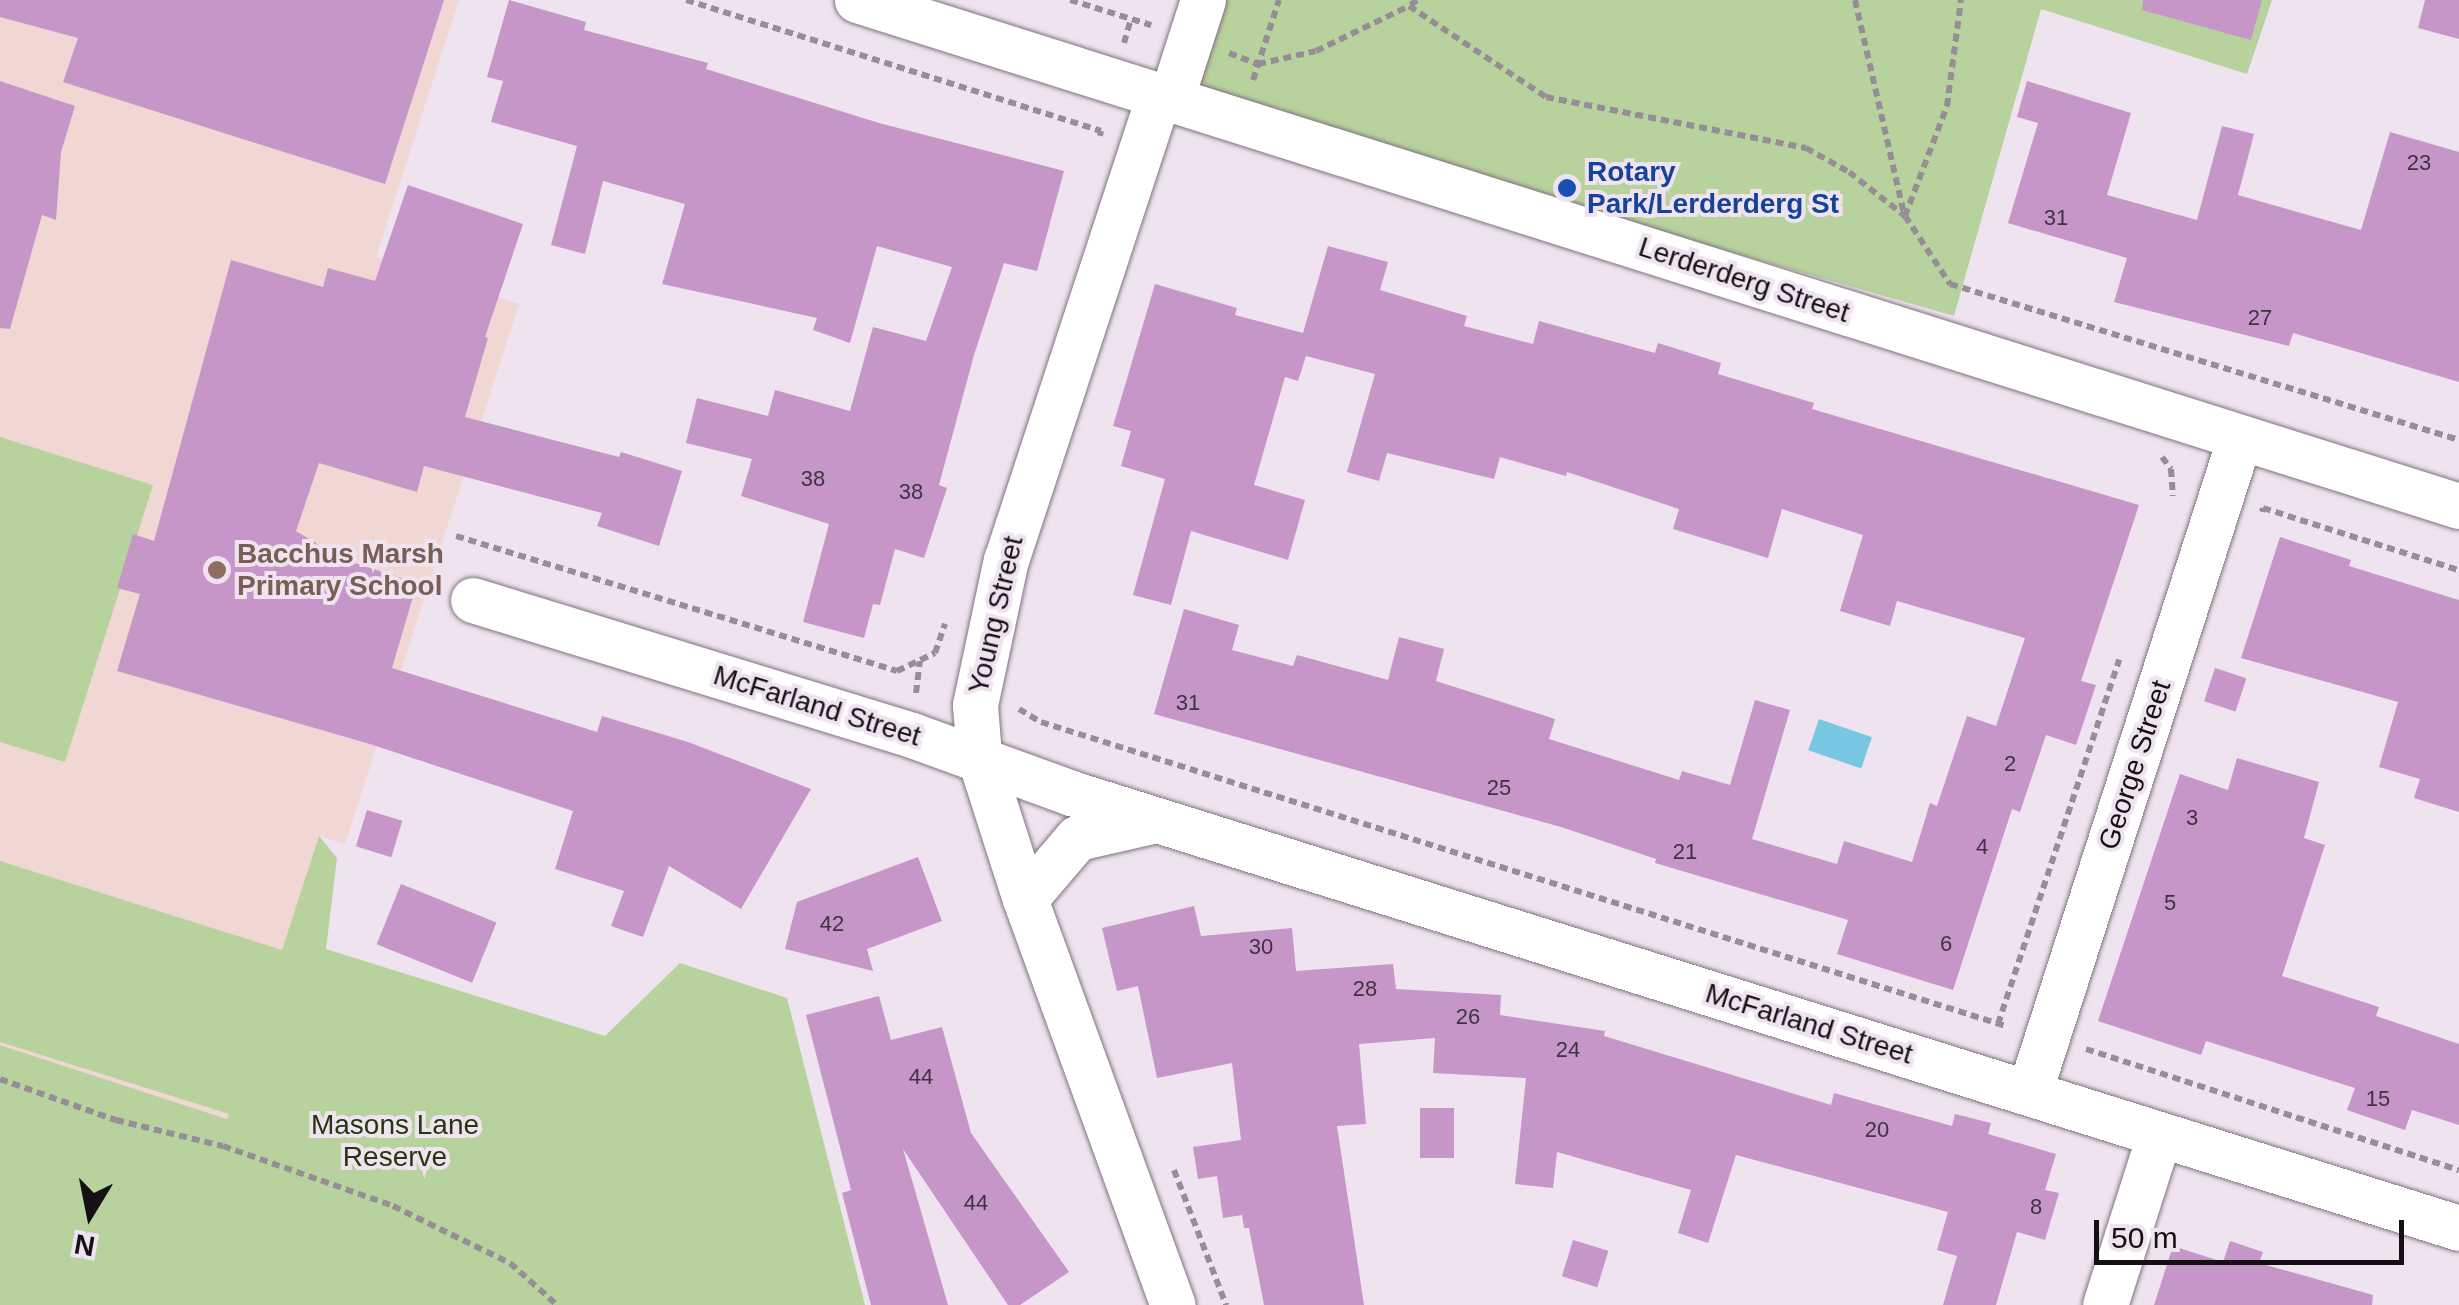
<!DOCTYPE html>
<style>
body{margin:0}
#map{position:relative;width:2459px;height:1305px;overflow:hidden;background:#efe3f0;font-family:Helvetica,sans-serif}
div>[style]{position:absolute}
.education>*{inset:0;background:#f1d7d3}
.green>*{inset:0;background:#b8d29d}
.water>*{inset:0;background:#77c7e2;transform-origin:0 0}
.building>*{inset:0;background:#c596c7;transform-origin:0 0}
.path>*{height:6px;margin-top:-3px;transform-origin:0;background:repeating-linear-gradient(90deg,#968d97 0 8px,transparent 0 13px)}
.roads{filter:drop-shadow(0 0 2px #7f737f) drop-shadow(0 0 2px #7f737f)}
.minor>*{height:45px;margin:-22.5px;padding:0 22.5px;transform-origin:22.5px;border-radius:22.5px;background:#fff}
.dots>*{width:28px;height:28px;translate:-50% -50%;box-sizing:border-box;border:5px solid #efe3f0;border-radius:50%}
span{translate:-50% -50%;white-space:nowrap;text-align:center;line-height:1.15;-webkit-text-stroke:8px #efe3f0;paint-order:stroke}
.number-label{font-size:22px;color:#403241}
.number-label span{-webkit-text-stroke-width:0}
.transit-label{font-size:28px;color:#164399;font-weight:700}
.left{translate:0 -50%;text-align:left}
.street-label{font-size:28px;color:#141014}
.education-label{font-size:28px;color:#785e54;font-weight:700}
.park-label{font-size:28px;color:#25370c}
.north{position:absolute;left:40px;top:1165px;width:100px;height:100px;-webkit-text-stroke:8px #efe3f0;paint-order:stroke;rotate:190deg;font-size:28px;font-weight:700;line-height:40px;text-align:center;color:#141014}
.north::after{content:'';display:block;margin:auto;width:35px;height:45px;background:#141014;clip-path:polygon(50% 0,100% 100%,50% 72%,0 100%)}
.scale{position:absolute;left:2094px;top:1220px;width:310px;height:45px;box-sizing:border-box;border:5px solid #141014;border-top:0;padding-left:12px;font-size:30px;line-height:35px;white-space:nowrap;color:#141014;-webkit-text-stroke:8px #efe3f0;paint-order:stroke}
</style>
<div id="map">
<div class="education">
<div style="clip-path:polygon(0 0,459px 0,376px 257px,519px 304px,345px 844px,319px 836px,228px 1119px,0 1045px)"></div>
</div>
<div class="green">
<div style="clip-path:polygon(1210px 0,2272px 0,2247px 74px,2041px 9px,1954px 316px,1182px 94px)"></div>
<div style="clip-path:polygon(0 437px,153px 485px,65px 762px,0 742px)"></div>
<div style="clip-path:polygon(319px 836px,337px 858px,326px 949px,605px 1036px,680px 963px,787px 998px,865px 1305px,0 1305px,0 1045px,227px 1119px,229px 1114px,0 1042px,0 861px,282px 950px)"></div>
</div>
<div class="water">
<div style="left:1819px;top:719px;width:56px;height:33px;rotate:19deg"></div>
</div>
<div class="building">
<div style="clip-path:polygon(0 0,444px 0,385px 184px,63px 82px,78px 38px,0 17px)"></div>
<div style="clip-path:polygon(509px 0,586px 22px,584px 30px,708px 63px,706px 69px,879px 123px,1064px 171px,1037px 271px,1004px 263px,974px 355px,939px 485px,947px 488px,924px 558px,895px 549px,880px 605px,873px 604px,864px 638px,803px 622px,829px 524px,741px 496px,752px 459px,686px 443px,697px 398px,768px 416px,775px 390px,850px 411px,873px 327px,926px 341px,952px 267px,877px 246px,850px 343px,813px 330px,817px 318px,662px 284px,685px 204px,603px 181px,585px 254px,551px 245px,577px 146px,491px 122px,503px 81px,487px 77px)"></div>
<div style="clip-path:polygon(2143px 0,2262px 0,2251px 40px,2142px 10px)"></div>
<div style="clip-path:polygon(2425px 0,2459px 0,2459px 39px,2418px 28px)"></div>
<div style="clip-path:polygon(0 81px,75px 106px,61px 152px,56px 220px,42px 215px,10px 329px,0 328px)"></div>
<div style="clip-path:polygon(2027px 81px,2131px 113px,2107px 195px,2197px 220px,2222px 126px,2254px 134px,2238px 195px,2361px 230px,2390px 132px,2459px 152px,2459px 382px,2293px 333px,2289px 346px,2114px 302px,2127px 258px,2008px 223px,2038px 123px,2017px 117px)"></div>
<div style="clip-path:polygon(408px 185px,523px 224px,485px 337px,488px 338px,465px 417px,619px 457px,621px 452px,682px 471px,659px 546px,597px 526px,602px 513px,424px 466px,417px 492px,319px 463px,296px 531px,342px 559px,417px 583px,392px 668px,597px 732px,602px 716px,688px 742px,811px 789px,741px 909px,669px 866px,643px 937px,611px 926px,624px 891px,555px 869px,573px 811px,370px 744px,117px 671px,140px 594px,117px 588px,133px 534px,154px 541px,231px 260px,323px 287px,328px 268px,375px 281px)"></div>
<div style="clip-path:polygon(1328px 246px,1388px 262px,1380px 290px,1467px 316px,1464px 326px,1533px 344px,1539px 321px,1655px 353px,1658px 343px,1721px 363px,1718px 374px,1814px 403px,1812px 409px,2139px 505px,2081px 681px,2096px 685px,2076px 745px,2046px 735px,2020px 812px,2012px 809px,1953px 990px,1837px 954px,1848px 920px,1655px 863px,1656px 859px,1561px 827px,1154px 714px,1184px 609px,1239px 625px,1232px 650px,1293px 666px,1297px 655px,1388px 680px,1399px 637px,1444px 649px,1436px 681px,1555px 719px,1549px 739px,1679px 780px,1682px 771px,1730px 785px,1755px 700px,1790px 710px,1752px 839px,1837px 864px,1844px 841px,1912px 862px,1930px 803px,1937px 806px,1967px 716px,1996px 726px,2025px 638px,1897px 601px,1890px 626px,1840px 611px,1863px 535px,1782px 509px,1768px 558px,1673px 529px,1679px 509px,1567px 472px,1566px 476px,1500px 457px,1494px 479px,1387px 453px,1379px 481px,1347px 472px,1375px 374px,1306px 356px,1298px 381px,1285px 377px,1254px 485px,1305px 500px,1288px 560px,1191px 531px,1171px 605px,1133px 595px,1165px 479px,1121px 466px,1131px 431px,1113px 426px,1155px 284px,1237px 308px,1235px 315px,1303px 333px)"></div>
<div style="clip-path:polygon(2280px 537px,2351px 560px,2349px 566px,2459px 600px,2459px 812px,2414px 798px,2420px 779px,2379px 767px,2398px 702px,2241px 658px)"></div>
<div style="left:2215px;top:668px;width:33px;height:35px;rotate:18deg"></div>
<div style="clip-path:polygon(2237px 758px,2319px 782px,2304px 838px,2325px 845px,2282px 976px,2379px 1007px,2376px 1016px,2459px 1044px,2459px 1125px,2412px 1110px,2405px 1130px,2347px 1110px,2355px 1088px,2206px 1041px,2201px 1055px,2098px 1021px,2180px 774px,2228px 790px)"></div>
<div style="left:367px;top:810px;width:37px;height:38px;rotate:17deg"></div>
<div style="clip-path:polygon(918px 857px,942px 921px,867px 949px,873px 971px,785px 949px,797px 902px)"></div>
<div style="left:401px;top:884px;width:103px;height:65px;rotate:22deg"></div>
<div style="clip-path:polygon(1194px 906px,1201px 936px,1292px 928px,1296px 971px,1393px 964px,1396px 989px,1501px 995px,1500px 1015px,1605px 1031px,1604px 1036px,1831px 1105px,1834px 1093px,1952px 1126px,1955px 1114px,1991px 1123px,1988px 1134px,2056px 1154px,2045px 1190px,2059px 1193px,2045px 1240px,2017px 1232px,1996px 1305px,1943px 1305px,1957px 1256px,1937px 1250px,1948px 1212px,1736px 1155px,1708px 1243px,1678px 1233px,1691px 1190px,1557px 1152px,1553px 1188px,1515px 1184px,1526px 1078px,1433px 1073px,1435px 1038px,1359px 1044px,1366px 1124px,1337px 1126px,1364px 1305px,1264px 1305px,1249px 1228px,1244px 1228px,1242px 1215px,1223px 1218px,1217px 1176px,1198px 1179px,1193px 1147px,1241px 1140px,1232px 1063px,1157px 1078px,1138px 986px,1117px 991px,1102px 928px)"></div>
<div style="clip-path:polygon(879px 996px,891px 1040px,942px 1027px,971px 1133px,1069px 1272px,1020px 1305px,1008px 1305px,903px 1149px,948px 1305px,871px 1305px,842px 1193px,851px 1190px,806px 1015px)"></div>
<div style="left:1420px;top:1108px;width:34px;height:50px"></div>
<div style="left:1573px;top:1240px;width:37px;height:38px;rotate:17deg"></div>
<div style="clip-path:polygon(2230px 1241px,2263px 1252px,2259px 1263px,2373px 1295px,2372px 1305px,2154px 1305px,2173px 1246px,2223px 1262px)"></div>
</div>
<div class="path">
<div style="left:686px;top:0;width:435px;rotate:17.5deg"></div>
<div style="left:1101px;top:131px;width:5px;rotate:101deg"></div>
<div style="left:1070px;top:0;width:85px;rotate:17.2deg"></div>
<div style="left:1417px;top:0;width:10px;rotate:143deg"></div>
<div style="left:1409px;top:6px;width:164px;rotate:33.6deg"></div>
<div style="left:1546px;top:97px;width:265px;rotate:11.1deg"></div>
<div style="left:1806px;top:148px;width:49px;rotate:29.2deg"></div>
<div style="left:1849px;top:172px;width:71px;rotate:38.2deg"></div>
<div style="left:1905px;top:216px;width:82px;rotate:56.5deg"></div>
<div style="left:1950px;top:284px;width:532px;rotate:17.04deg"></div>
<div style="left:1855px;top:0;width:220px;rotate:77.1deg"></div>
<div style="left:1124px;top:43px;width:25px;rotate:-74deg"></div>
<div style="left:1229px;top:53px;width:31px;rotate:21deg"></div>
<div style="left:1258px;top:64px;width:59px;rotate:-12.6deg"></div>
<div style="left:1316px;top:51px;width:103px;rotate:-25.8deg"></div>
<div style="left:1253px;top:80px;width:84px;rotate:-72deg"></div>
<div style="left:1905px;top:216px;width:118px;rotate:-69.1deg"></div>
<div style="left:1947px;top:106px;width:107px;rotate:-82.5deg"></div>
<div style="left:2162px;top:457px;width:15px;rotate:53deg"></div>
<div style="left:2171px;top:469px;width:27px;rotate:86deg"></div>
<div style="left:2262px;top:512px;width:4px;rotate:-76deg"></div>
<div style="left:2263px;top:508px;width:206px;rotate:17.6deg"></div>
<div style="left:456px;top:536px;width:461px;rotate:17deg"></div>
<div style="left:897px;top:671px;width:42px;rotate:-25.3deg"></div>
<div style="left:935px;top:653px;width:31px;rotate:-71deg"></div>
<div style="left:916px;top:693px;width:32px;rotate:-83deg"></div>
<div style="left:1019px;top:709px;width:26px;rotate:31deg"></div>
<div style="left:1041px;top:722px;width:1012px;rotate:17.49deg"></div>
<div style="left:1998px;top:1024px;width:384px;rotate:-71.6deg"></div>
<div style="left:2086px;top:1049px;width:392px;rotate:18deg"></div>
<div style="left:0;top:1079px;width:123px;rotate:19.5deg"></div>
<div style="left:116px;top:1120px;width:110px;rotate:13.7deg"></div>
<div style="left:223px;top:1146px;width:180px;rotate:19.4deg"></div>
<div style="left:393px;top:1206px;width:130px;rotate:26deg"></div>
<div style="left:510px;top:1263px;width:63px;rotate:41.8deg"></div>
<div style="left:1174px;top:1170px;width:145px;rotate:68.9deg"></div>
</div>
<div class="roads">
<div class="minor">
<div style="left:857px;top:0;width:1680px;rotate:17.53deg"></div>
<div style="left:1159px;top:95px;width:489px;rotate:108.2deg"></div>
<div style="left:1006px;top:559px;width:149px;rotate:102deg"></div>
<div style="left:975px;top:705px;width:51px;rotate:85.5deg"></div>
<div style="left:979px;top:756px;width:150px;rotate:72.2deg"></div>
<div style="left:1025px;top:899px;width:432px;rotate:70deg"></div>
<div style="left:1171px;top:99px;width:104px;rotate:-72.1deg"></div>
<div style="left:473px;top:600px;width:459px;rotate:17.1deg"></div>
<div style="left:912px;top:735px;width:169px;rotate:20deg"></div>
<div style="left:1071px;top:793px;width:1455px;rotate:17.4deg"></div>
<div style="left:1025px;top:899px;width:80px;rotate:-49.6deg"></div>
<div style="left:1077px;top:838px;width:81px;rotate:-12.8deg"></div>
<div style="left:2029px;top:1093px;width:689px;rotate:-72.17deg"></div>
<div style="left:2105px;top:1305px;width:177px;rotate:-72.3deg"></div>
</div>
</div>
<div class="dots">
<div style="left:1567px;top:188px;background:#1a4fb4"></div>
<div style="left:217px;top:570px;background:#8d6e63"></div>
</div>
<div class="number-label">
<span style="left:2419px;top:163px">23</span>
<span style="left:2056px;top:218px">31</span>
<span style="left:2260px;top:318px">27</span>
<span style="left:813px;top:479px">38</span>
<span style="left:911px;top:492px">38</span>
<span style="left:1188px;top:703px">31</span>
<span style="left:2010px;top:764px">2</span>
<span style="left:1499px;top:788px">25</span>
<span style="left:2192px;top:818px">3</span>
<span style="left:1982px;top:847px">4</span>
<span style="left:1685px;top:852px">21</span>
<span style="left:2170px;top:903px">5</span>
<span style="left:832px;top:924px">42</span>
<span style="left:1946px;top:944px">6</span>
<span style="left:1261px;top:947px">30</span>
<span style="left:1365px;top:989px">28</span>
<span style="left:1468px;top:1017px">26</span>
<span style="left:1568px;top:1050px">24</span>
<span style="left:921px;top:1077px">44</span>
<span style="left:2378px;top:1099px">15</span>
<span style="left:1877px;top:1130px">20</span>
<span style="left:976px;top:1203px">44</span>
<span style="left:2036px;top:1207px">8</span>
</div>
<div class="transit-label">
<span class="left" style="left:1587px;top:188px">Rotary<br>Park/Lerderderg St</span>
</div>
<div class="street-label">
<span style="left:1744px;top:280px;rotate:18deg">Lerderderg Street</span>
<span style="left:996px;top:615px;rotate:-77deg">Young Street</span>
<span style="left:817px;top:706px;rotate:17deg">McFarland Street</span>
<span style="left:2135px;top:765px;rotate:-72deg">George Street</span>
<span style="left:1809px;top:1024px;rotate:17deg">McFarland Street</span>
</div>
<div class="education-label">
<span class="left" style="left:237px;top:570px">Bacchus Marsh<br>Primary School</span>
</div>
<div class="park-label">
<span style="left:395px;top:1141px">Masons Lane<br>Reserve</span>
</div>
<div class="north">N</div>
<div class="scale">50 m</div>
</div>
